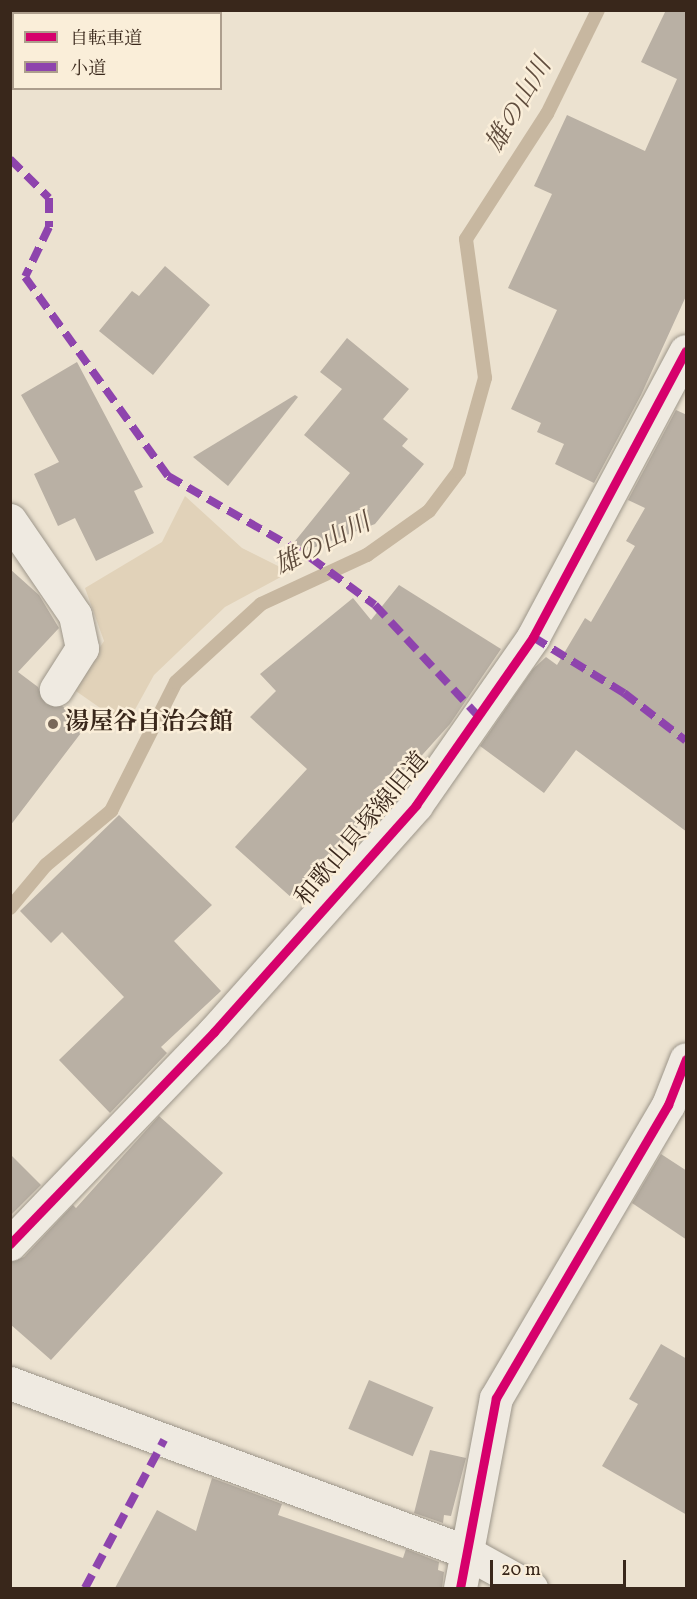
<!DOCTYPE html>
<meta charset="utf-8">
<style>
body{margin:0}
#map{position:relative;width:697px;height:1599px;overflow:hidden;background:#ece2d0;font-family:Vollkorn,"Noto Serif JP",serif}
div>[style]{position:absolute}
.green>*{inset:0;background:#e1d2b9}
.stream>*{height:14px;margin:-7px;padding:0 7px;transform-origin:7px;border-radius:7px;background:#c7b7a0}
.building>*{inset:0;background:#b9b0a4;transform-origin:0 0}
.roads{filter:drop-shadow(0 0 2px #9d968a) drop-shadow(0 0 2px #9d968a)}
.street>*{height:33px;margin:-16.5px;padding:0 16.5px;transform-origin:16.5px;border-radius:16.5px;background:#efeae1}
.quiet>*{height:8px;margin-top:-4px;transform-origin:0;background:repeating-linear-gradient(90deg,#8e44ad 0 15px,transparent 0 23px)}
.cycleway>*{height:9px;margin:-4.5px;padding:0 4.5px;transform-origin:4.5px;border-radius:4.5px;background:#d6006c}
.dots>*{width:16px;height:16px;translate:-50% -50%;box-sizing:border-box;border:3px solid #faeed9;border-radius:50%}
span{translate:-50% -50%;white-space:nowrap;text-align:center;line-height:1.15;-webkit-text-stroke:5px #faeed9;paint-order:stroke}
.poi-label{font-size:24px;color:#39271b;font-weight:700}
.left{translate:0 -50%;text-align:left}
.street-label{font-size:24px;color:#39271b}
.water-label{font-size:26px;color:#5f4c3d;font-style:italic}
.frame{position:absolute;inset:0;border:12px solid #39271b;pointer-events:none}
.legend{position:absolute;left:12px;top:12px;width:210px;height:78px;box-sizing:border-box;background:#faeed9;border:2px solid #ad9e8d;margin:0;padding:8px 10px;list-style:none;font-size:18px;color:#39271b}
.legend li{display:flex;align-items:center;gap:12px;height:30px}
.legend b{width:30px;border:2px solid #ad9e8d}
.scale{position:absolute;left:490px;top:1560px;width:136px;height:27px;box-sizing:border-box;border:3px solid #39271b;border-top:0;padding-left:8px;font-size:18px;line-height:21px;white-space:nowrap;color:#39271b;-webkit-text-stroke:4px #faeed9;paint-order:stroke}
</style>
<div id="map">
<div class="green">
<div style="clip-path:polygon(185px 496px,242px 548px,290px 572px,225px 607px,154px 675px,126px 726px,73px 689px,104px 641px,85px 588px,162px 542px)"></div>
</div>
<div class="stream">
<div style="left:10px;top:908px;width:56px;rotate:-50.1deg"></div>
<div style="left:46px;top:865px;width:85px;rotate:-39.7deg"></div>
<div style="left:111px;top:811px;width:144px;rotate:-63.3deg"></div>
<div style="left:176px;top:682px;width:115px;rotate:-42.5deg"></div>
<div style="left:261px;top:604px;width:117px;rotate:-24.8deg"></div>
<div style="left:367px;top:555px;width:76px;rotate:-35.4deg"></div>
<div style="left:429px;top:511px;width:50px;rotate:-53.1deg"></div>
<div style="left:459px;top:471px;width:97px;rotate:-74.4deg"></div>
<div style="left:485px;top:378px;width:140px;rotate:-97.8deg"></div>
<div style="left:466px;top:239px;width:149px;rotate:-57.1deg"></div>
<div style="left:547px;top:114px;width:116px;rotate:-63.9deg"></div>
</div>
<div class="building">
<div style="clip-path:polygon(666px 10px,687px 10px,687px 294px,641px 395px,594px 483px,555px 464px,564px 444px,537px 432px,541px 423px,511px 409px,557px 310px,508px 288px,552px 194px,534px 186px,567px 115px,645px 151px,677px 79px,641px 62px)"></div>
<div style="clip-path:polygon(165px 266px,210px 305px,153px 375px,99px 331px,132px 291px,139px 296px)"></div>
<div style="clip-path:polygon(347px 338px,409px 389px,383px 419px,408px 439px,402px 446px,424px 464px,375px 524px,279px 561px,350px 473px,304px 435px,342px 389px,320px 372px)"></div>
<div style="clip-path:polygon(77px 362px,143px 487px,134px 491px,154px 533px,96px 561px,75px 518px,58px 526px,34px 474px,59px 462px,21px 395px)"></div>
<div style="clip-path:polygon(295px 395px,298px 397px,228px 486px,193px 457px)"></div>
<div style="clip-path:polygon(676px 410px,687px 415px,687px 832px,576px 750px,544px 793px,480px 746px,533px 669px,546px 657px,557px 665px,585px 618px,591px 622px,635px 546px,626px 541px,645px 508px,628px 500px)"></div>
<div style="clip-path:polygon(10px 569px,39px 595px,59px 628px,18px 672px,38px 687px,46px 704px,62px 706px,87px 725px,10px 826px)"></div>
<div style="clip-path:polygon(399px 585px,501px 649px,450px 724px,293px 899px,235px 847px,307px 769px,250px 717px,276px 691px,260px 674px,353px 598px,371px 620px)"></div>
<div style="clip-path:polygon(119px 815px,212px 905px,174px 941px,221px 991px,161px 1047px,167px 1053px,110px 1113px,59px 1060px,124px 997px,62px 932px,51px 943px,20px 911px)"></div>
<div style="clip-path:polygon(159px 1116px,223px 1173px,51px 1360px,10px 1324px,10px 1262px,24px 1257px,73px 1205px,76px 1208px)"></div>
<div style="clip-path:polygon(10px 1154px,41px 1185px,10px 1216px)"></div>
<div style="clip-path:polygon(661px 1154px,687px 1171px,687px 1240px,632px 1203px)"></div>
<div style="clip-path:polygon(661px 1344px,687px 1359px,687px 1515px,602px 1466px,638px 1404px,629px 1399px)"></div>
<div style="left:369px;top:1380px;width:70px;height:53px;rotate:23deg"></div>
<div style="clip-path:polygon(430px 1450px,466px 1458px,451px 1516px,444px 1515px,443px 1523px,414px 1513px)"></div>
<div style="clip-path:polygon(212px 1478px,282px 1504px,278px 1515px,403px 1558px,406px 1549px,439px 1562px,438px 1570px,444px 1572px,442px 1588px,115px 1588px,157px 1510px,196px 1531px)"></div>
</div>
<div class="roads">
<div class="street">
<div style="left:10px;top:520px;width:115px;rotate:55.6deg"></div>
<div style="left:75px;top:615px;width:34px;rotate:78deg"></div>
<div style="left:82px;top:648px;width:49px;rotate:122.4deg"></div>
<div style="left:10px;top:1244px;width:294px;rotate:-46.1deg"></div>
<div style="left:214px;top:1032px;width:304px;rotate:-48.3deg"></div>
<div style="left:416px;top:805px;width:205px;rotate:-55.1deg"></div>
<div style="left:533px;top:637px;width:324px;rotate:-61.9deg"></div>
<div style="left:10px;top:1383px;width:484px;rotate:20.3deg"></div>
<div style="left:464px;top:1551px;width:77px;rotate:28.9deg"></div>
<div style="left:460px;top:1588px;width:193px;rotate:-79.3deg"></div>
<div style="left:496px;top:1398px;width:340px;rotate:-59.6deg"></div>
<div style="left:668px;top:1105px;width:49px;rotate:-68.6deg"></div>
</div>
</div>
<div class="quiet">
<div style="left:26px;top:14px;width:4px;rotate:-63deg"></div>
<div style="left:10px;top:46px;width:7px;rotate:-56deg"></div>
<div style="left:10px;top:159px;width:55px;rotate:45deg"></div>
<div style="left:49px;top:198px;width:29px;rotate:90deg"></div>
<div style="left:49px;top:227px;width:55px;rotate:115.6deg"></div>
<div style="left:25px;top:277px;width:245px;rotate:54.3deg"></div>
<div style="left:168px;top:476px;width:165px;rotate:29.8deg"></div>
<div style="left:311px;top:558px;width:79px;rotate:36.3deg"></div>
<div style="left:375px;top:605px;width:151px;rotate:47.1deg"></div>
<div style="left:533px;top:637px;width:107px;rotate:31.6deg"></div>
<div style="left:624px;top:693px;width:78px;rotate:37.7deg"></div>
<div style="left:85px;top:1588px;width:168px;rotate:-61.9deg"></div>
</div>
<div class="cycleway">
<div style="left:10px;top:1244px;width:294px;rotate:-46.1deg"></div>
<div style="left:214px;top:1032px;width:304px;rotate:-48.3deg"></div>
<div style="left:416px;top:805px;width:205px;rotate:-55.1deg"></div>
<div style="left:533px;top:637px;width:324px;rotate:-61.9deg"></div>
<div style="left:460px;top:1588px;width:193px;rotate:-79.3deg"></div>
<div style="left:496px;top:1398px;width:340px;rotate:-59.6deg"></div>
<div style="left:668px;top:1105px;width:49px;rotate:-68.6deg"></div>
</div>
<div class="dots">
<div style="left:53px;top:724px;background:#78685a"></div>
</div>
<div class="poi-label">
<span class="left" style="left:65px;top:724px">湯屋谷自治会館</span>
</div>
<div class="street-label">
<span style="left:363px;top:830px;rotate:-50deg">和歌山貝塚線旧道</span>
</div>
<div class="water-label">
<span style="left:520px;top:106px;rotate:-60deg">雄の山川</span>
<span style="left:323px;top:546px;rotate:-27deg">雄の山川</span>
</div>
<div class="frame"></div>
<ul class="legend">
<li><b style="height:8px;background:#d6006c"></b>自転車道</li>
<li><b style="height:8px;background:#8e44ad"></b>小道</li>
</ul>
<div class="scale">20 m</div>
</div>
